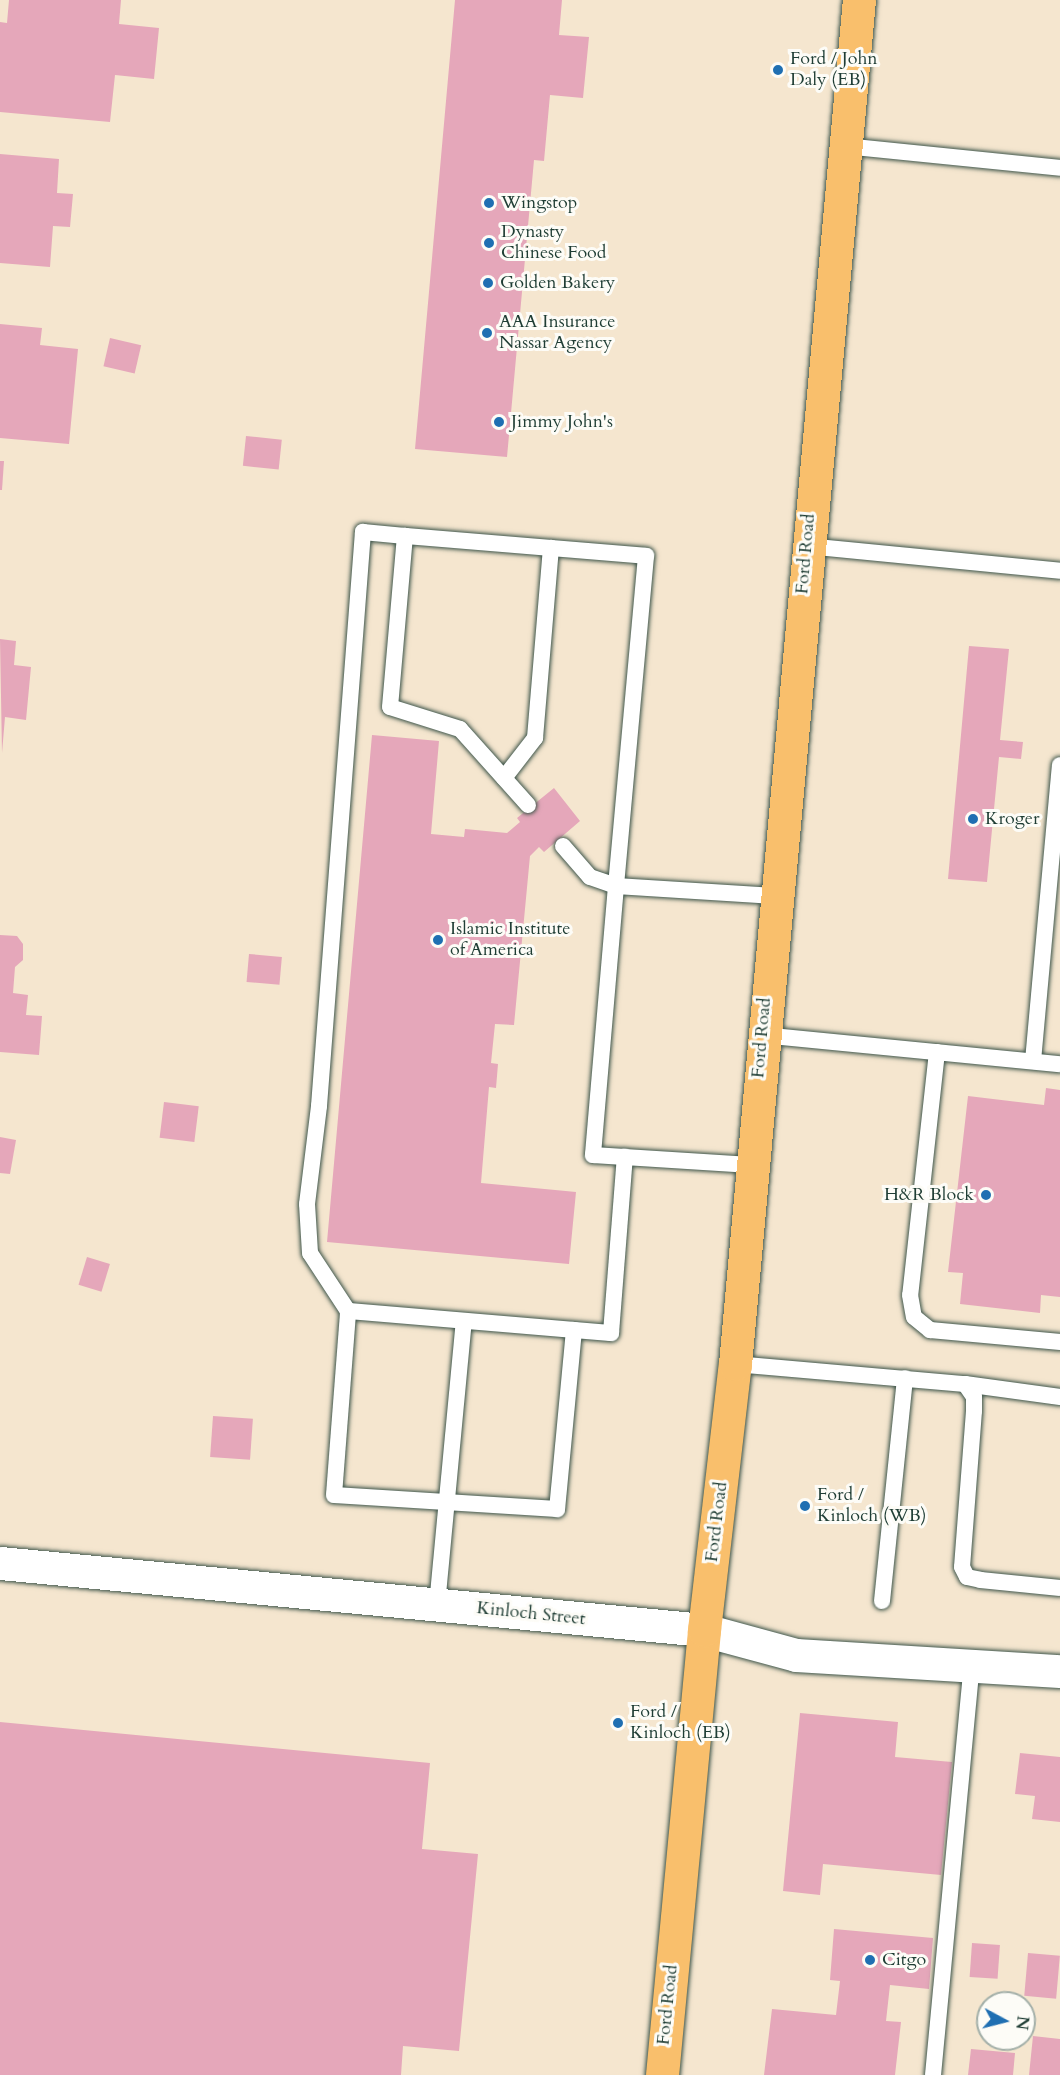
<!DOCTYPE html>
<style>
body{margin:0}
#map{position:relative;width:1060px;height:2075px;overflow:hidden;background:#f5e6cf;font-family:Cardo,serif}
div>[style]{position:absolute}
.building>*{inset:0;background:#e5a7ba;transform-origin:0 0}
.roads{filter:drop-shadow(0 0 2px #3f564b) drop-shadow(0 0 2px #3f564b)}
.lane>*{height:16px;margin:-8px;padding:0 8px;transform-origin:8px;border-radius:8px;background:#fff}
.street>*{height:33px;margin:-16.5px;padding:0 16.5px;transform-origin:16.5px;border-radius:16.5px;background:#fff}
.primary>*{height:33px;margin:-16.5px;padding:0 16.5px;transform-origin:16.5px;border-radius:16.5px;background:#f9bf6c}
.dots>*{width:16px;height:16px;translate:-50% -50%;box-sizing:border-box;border:3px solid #fdfcf7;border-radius:50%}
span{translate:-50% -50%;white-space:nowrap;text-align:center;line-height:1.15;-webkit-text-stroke:6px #fdfcf7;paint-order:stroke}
.poi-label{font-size:18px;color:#1f3d34}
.left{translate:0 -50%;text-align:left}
.right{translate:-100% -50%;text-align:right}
.street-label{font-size:18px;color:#1f3d34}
.north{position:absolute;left:976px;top:1991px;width:60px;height:60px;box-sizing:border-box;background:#fdfcf7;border:2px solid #a4b0a9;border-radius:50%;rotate:97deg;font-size:16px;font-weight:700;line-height:24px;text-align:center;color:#1f3d34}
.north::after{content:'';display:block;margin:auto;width:21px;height:27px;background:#1f6fb2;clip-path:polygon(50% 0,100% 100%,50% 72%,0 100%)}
</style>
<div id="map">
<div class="building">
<div style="clip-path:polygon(9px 0,121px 0,119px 24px,159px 28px,154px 79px,115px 75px,110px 122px,0 112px,0 22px,7px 23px)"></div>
<div style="clip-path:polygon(455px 0,562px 0,559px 35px,589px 37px,583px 98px,550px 95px,544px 161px,534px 160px,507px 457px,415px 449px)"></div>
<div style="clip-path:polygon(0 154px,59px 159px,57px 193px,73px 194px,70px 227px,53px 226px,50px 267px,0 263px)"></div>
<div style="clip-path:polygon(0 324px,42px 328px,40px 345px,78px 349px,69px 444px,0 438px)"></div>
<div style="left:110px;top:338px;width:32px;height:29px;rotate:13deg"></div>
<div style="left:246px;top:436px;width:36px;height:30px;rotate:6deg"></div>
<div style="clip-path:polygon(0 461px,4px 461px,2px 490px,0 490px)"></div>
<div style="clip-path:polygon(0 639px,16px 641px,14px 665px,31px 667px,26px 720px,5px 717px,2px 753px)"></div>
<div style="clip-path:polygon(969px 646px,1009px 649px,1000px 740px,1023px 742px,1021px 759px,999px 757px,987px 882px,948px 879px)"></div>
<div style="clip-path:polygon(372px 735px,439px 741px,431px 834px,464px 837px,465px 829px,507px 833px,520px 822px,517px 818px,554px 788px,580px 821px,544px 852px,539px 847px,530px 856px,514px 1025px,495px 1024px,491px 1063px,498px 1064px,496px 1088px,489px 1087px,481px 1183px,576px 1192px,569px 1264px,327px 1242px)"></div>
<div style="clip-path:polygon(0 935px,17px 936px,23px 944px,23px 960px,15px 967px,13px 993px,28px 995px,26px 1015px,42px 1016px,39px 1055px,0 1052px)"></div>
<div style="left:249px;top:954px;width:33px;height:28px;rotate:5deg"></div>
<div style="clip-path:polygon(1046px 1088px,1060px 1090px,1060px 1297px,1041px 1295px,1040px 1313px,960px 1304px,963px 1273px,948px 1272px,968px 1096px,1044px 1105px)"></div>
<div style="left:164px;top:1102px;width:35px;height:36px;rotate:7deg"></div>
<div style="clip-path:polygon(0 1137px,16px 1140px,10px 1174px,0 1173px)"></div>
<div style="left:87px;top:1257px;width:24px;height:29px;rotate:17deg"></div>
<div style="left:213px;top:1416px;width:40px;height:41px;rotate:4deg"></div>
<div style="clip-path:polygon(800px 1713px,898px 1722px,895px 1757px,952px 1762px,941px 1875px,823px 1864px,820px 1895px,783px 1891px)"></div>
<div style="clip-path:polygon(0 1722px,430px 1763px,422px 1849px,478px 1854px,459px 2051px,403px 2046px,401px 2075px,0 2075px)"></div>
<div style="clip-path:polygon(1020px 1753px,1060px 1757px,1060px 1822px,1032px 1819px,1035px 1796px,1015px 1794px)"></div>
<div style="clip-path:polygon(834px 1929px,933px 1938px,929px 1989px,890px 1985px,886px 2021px,901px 2022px,895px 2075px,764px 2075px,772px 2009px,836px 2015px,840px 1981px,830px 1980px)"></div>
<div style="left:972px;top:1943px;width:28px;height:34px;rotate:4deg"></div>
<div style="left:1028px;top:1953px;width:32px;height:43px;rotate:5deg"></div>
<div style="clip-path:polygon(1033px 2036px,1060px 2039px,1060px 2075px,1029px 2075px)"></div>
<div style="clip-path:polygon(971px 2049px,1015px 2053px,1013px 2075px,968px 2075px)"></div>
</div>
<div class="roads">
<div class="lane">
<div style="left:845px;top:146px;width:216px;rotate:5.8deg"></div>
<div style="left:807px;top:546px;width:254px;rotate:5.6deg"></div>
<div style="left:504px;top:778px;width:51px;rotate:-52.2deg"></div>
<div style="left:535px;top:738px;width:191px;rotate:-85.2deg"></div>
<div style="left:528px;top:805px;width:102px;rotate:-131.8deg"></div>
<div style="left:460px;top:729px;width:73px;rotate:-162.6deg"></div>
<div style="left:390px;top:707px;width:172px;rotate:-85deg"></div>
<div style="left:405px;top:536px;width:242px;rotate:4.7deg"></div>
<div style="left:646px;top:556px;width:331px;rotate:95.2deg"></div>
<div style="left:616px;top:886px;width:159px;rotate:3.6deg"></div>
<div style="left:563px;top:846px;width:41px;rotate:48.9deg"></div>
<div style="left:590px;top:877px;width:28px;rotate:19deg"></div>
<div style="left:616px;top:886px;width:270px;rotate:94.9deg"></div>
<div style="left:593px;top:1155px;width:158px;rotate:3.6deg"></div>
<div style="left:762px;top:1035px;width:299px;rotate:5.6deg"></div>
<div style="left:937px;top:1052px;width:244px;rotate:96.3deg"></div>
<div style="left:910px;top:1295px;width:22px;rotate:80deg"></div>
<div style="left:914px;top:1317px;width:21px;rotate:39deg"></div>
<div style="left:930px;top:1330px;width:131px;rotate:5.3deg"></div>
<div style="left:1033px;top:1061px;width:297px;rotate:-84.8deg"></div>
<div style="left:348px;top:1311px;width:69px;rotate:-123.2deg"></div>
<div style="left:310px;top:1253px;width:49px;rotate:-93.5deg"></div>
<div style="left:307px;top:1204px;width:99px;rotate:-83deg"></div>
<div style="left:319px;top:1106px;width:576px;rotate:-85.62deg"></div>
<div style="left:363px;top:532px;width:42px;rotate:5.4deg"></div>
<div style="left:574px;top:1330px;width:180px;rotate:95.4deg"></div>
<div style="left:557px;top:1509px;width:223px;rotate:-176.4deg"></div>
<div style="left:334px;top:1495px;width:185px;rotate:-85.6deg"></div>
<div style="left:348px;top:1311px;width:264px;rotate:4.8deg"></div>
<div style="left:611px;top:1333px;width:177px;rotate:-85.5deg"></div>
<div style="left:735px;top:1364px;width:231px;rotate:5deg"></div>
<div style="left:965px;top:1384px;width:96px;rotate:7.8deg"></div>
<div style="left:965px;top:1384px;width:16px;rotate:55deg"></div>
<div style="left:974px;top:1397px;width:14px;rotate:90deg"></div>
<div style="left:974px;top:1411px;width:156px;rotate:94.4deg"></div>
<div style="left:962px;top:1567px;width:11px;rotate:63deg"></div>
<div style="left:967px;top:1577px;width:14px;rotate:12deg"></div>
<div style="left:981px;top:1580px;width:79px;rotate:5.8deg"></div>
<div style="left:882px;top:1601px;width:224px;rotate:-84.1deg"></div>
<div style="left:437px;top:1605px;width:285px;rotate:-84.6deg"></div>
<div style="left:933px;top:2075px;width:411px;rotate:-84.6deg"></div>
</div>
<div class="street">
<div style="left:0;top:1563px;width:707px;rotate:5.44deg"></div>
<div style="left:704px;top:1630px;width:95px;rotate:15.2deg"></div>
<div style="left:796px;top:1655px;width:264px;rotate:3.5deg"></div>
</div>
<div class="primary">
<div style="left:662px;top:2075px;width:447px;rotate:-84.6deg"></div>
<div style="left:704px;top:1630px;width:268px;rotate:-83.4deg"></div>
<div style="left:735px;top:1364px;width:1370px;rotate:-84.81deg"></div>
</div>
</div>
<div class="dots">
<div style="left:778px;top:70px;background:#1f6fb2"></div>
<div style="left:489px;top:203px;background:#1f6fb2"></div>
<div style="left:489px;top:243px;background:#1f6fb2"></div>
<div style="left:488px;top:283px;background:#1f6fb2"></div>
<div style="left:487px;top:333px;background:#1f6fb2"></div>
<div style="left:499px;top:422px;background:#1f6fb2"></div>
<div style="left:973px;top:819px;background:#1f6fb2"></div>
<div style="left:438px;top:940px;background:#1f6fb2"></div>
<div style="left:986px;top:1195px;background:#1f6fb2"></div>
<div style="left:805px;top:1506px;background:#1f6fb2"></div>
<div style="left:618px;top:1723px;background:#1f6fb2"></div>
<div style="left:870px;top:1960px;background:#1f6fb2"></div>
</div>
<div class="poi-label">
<span class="left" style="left:790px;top:70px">Ford / John<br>Daly (EB)</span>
<span class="left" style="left:501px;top:203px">Wingstop</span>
<span class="left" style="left:501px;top:243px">Dynasty<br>Chinese Food</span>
<span class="left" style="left:500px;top:283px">Golden Bakery</span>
<span class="left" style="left:499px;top:333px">AAA Insurance<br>Nassar Agency</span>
<span class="left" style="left:511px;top:422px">Jimmy John's</span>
<span class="left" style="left:985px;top:819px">Kroger</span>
<span class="left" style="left:450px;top:940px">Islamic Institute<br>of America</span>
<span class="right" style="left:974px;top:1195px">H&amp;R Block</span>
<span class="left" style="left:817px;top:1506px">Ford /<br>Kinloch (WB)</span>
<span class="left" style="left:630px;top:1723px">Ford /<br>Kinloch (EB)</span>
<span class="left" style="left:882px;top:1960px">Citgo</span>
</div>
<div class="street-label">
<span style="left:806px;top:554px;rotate:-85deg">Ford Road</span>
<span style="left:762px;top:1038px;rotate:-85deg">Ford Road</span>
<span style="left:717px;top:1522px;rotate:-83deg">Ford Road</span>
<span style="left:531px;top:1614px;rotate:6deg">Kinloch Street</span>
<span style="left:668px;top:2005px;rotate:-84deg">Ford Road</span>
</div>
<div class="north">N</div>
</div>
